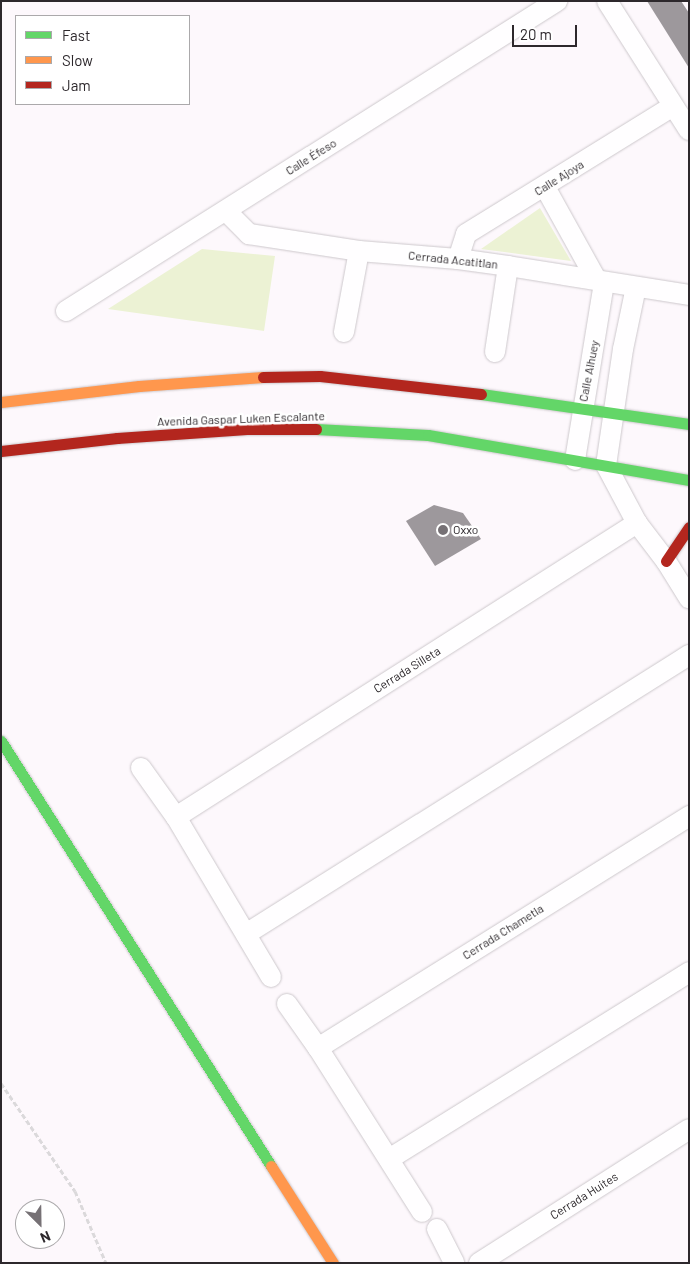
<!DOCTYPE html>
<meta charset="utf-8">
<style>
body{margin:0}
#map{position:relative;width:690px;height:1264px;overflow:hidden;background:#fdf8fc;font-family:Barlow,sans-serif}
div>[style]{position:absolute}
.green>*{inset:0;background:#ecf2d4}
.building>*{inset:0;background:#9d989c}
.path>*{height:3px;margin-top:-1.5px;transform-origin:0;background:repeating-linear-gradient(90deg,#dbd9db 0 5px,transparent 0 7.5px)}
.roads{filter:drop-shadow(0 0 1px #cdc8cc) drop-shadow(0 0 1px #cdc8cc)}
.street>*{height:20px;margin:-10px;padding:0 10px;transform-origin:10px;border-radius:10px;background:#fffeff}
.fast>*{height:11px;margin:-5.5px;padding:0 5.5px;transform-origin:5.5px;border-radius:5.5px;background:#63d668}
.slow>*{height:11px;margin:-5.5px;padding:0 5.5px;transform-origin:5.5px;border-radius:5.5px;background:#ff974d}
.jam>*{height:11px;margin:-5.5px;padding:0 5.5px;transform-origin:5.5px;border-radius:5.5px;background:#b3261e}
.dots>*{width:14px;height:14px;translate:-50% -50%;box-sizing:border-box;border:2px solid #fff;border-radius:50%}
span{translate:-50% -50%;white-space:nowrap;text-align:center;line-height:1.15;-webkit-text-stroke:5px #fff;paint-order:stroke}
.street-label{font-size:12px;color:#2d282c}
.poi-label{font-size:12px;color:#2d282c}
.left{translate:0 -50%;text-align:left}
.frame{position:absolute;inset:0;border:2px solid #2d282c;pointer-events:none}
.legend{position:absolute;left:15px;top:15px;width:175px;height:90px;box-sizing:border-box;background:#fff;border:1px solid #aba9ab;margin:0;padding:6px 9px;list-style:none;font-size:15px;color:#2d282c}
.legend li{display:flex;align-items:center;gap:10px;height:25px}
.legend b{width:25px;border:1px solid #aba9ab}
.north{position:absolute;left:15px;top:1199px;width:50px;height:50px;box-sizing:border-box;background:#fff;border:1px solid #aba9ab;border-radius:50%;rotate:157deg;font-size:14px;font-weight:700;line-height:20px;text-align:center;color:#2d282c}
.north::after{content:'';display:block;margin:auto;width:18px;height:22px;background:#767175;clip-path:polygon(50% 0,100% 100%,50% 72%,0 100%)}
.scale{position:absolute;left:512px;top:25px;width:65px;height:22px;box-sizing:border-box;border:2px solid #2d282c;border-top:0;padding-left:6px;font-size:15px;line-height:18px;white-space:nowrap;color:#2d282c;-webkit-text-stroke:4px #fff;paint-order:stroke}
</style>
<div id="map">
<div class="green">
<div style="clip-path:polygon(540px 208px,571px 261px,481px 249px)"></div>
<div style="clip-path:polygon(202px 249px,275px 256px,264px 331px,108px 309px)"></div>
</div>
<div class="building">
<div style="clip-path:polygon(647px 1px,681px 1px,689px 13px,689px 68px)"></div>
<div style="clip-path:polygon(434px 505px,463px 513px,481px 539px,435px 566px,406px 521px)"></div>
</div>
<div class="path">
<div style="left:1px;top:1083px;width:131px;rotate:55.6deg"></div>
<div style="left:75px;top:1191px;width:78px;rotate:66.7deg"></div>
</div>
<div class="roads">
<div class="street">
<div style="left:607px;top:1px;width:153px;rotate:57.6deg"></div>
<div style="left:545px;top:187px;width:105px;rotate:61deg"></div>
<div style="left:226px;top:211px;width:33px;rotate:45deg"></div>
<div style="left:249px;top:234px;width:111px;rotate:8.8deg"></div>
<div style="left:359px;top:251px;width:99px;rotate:4.6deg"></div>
<div style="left:458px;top:259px;width:50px;rotate:8deg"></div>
<div style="left:508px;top:266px;width:183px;rotate:9.1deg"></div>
<div style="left:458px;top:259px;width:26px;rotate:-72deg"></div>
<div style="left:466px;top:234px;width:243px;rotate:-31.7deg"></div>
<div style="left:636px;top:287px;width:63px;rotate:101.8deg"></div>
<div style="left:623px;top:349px;width:117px;rotate:98.3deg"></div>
<div style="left:606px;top:465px;width:66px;rotate:61.9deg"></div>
<div style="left:637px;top:523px;width:48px;rotate:52.7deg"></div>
<div style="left:666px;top:561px;width:44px;rotate:58.1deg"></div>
<div style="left:66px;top:311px;width:581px;rotate:-32.27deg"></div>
<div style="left:344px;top:332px;width:82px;rotate:-79.5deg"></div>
<div style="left:495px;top:352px;width:87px;rotate:-81.4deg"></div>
<div style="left:575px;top:460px;width:180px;rotate:-80.7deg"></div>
<div style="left:141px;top:768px;width:60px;rotate:54.5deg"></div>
<div style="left:176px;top:817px;width:186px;rotate:59.3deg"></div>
<div style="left:176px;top:817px;width:547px;rotate:-32.53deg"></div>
<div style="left:246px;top:934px;width:524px;rotate:-32.2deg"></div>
<div style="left:287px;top:1004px;width:54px;rotate:54.8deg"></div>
<div style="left:318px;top:1048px;width:194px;rotate:57.6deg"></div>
<div style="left:318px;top:1048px;width:438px;rotate:-32deg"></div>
<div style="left:389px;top:1159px;width:354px;rotate:-31.9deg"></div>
<div style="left:437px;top:1229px;width:38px;rotate:63deg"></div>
<div style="left:479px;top:1263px;width:249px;rotate:-32.5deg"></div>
</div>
<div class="fast">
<div style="left:481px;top:394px;width:210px;rotate:8.2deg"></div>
<div style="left:316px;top:429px;width:112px;rotate:3.1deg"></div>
<div style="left:428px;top:435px;width:265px;rotate:9.8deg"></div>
<div style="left:1px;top:741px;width:504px;rotate:57.57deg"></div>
</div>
<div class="slow">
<div style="left:1px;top:402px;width:139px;rotate:-6.6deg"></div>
<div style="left:139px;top:386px;width:124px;rotate:-4.2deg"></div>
<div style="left:271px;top:1166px;width:115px;rotate:57.4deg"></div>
</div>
<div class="jam">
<div style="left:263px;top:377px;width:57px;rotate:-1deg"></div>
<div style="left:320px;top:376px;width:162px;rotate:6.4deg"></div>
<div style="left:1px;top:451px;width:117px;rotate:-6.4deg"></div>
<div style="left:117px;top:438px;width:130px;rotate:-4deg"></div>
<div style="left:247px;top:429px;width:69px"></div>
<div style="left:666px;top:561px;width:41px;rotate:-55.9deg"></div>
</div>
</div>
<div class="dots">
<div style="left:443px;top:530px;background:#767175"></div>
</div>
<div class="street-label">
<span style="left:311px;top:157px;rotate:-32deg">Calle Éfeso</span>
<span style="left:559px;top:178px;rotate:-32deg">Calle Ajoya</span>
<span style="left:453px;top:260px;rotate:6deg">Cerrada Acatitlan</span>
<span style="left:589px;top:371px;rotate:-79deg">Calle Alhuey</span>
<span style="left:241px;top:419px;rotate:-2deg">Avenida Gaspar Luken Escalante</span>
<span style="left:407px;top:670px;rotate:-32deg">Cerrada Silleta</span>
<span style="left:503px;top:932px;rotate:-32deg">Cerrada Chametla</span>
<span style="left:584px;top:1196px;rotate:-32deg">Cerrada Huites</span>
</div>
<div class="poi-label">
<span class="left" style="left:453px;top:530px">Oxxo</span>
</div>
<div class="frame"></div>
<ul class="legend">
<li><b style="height:6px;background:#63d668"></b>Fast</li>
<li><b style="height:6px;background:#ff974d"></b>Slow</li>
<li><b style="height:6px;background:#b3261e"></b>Jam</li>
</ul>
<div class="north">N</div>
<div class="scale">20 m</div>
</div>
